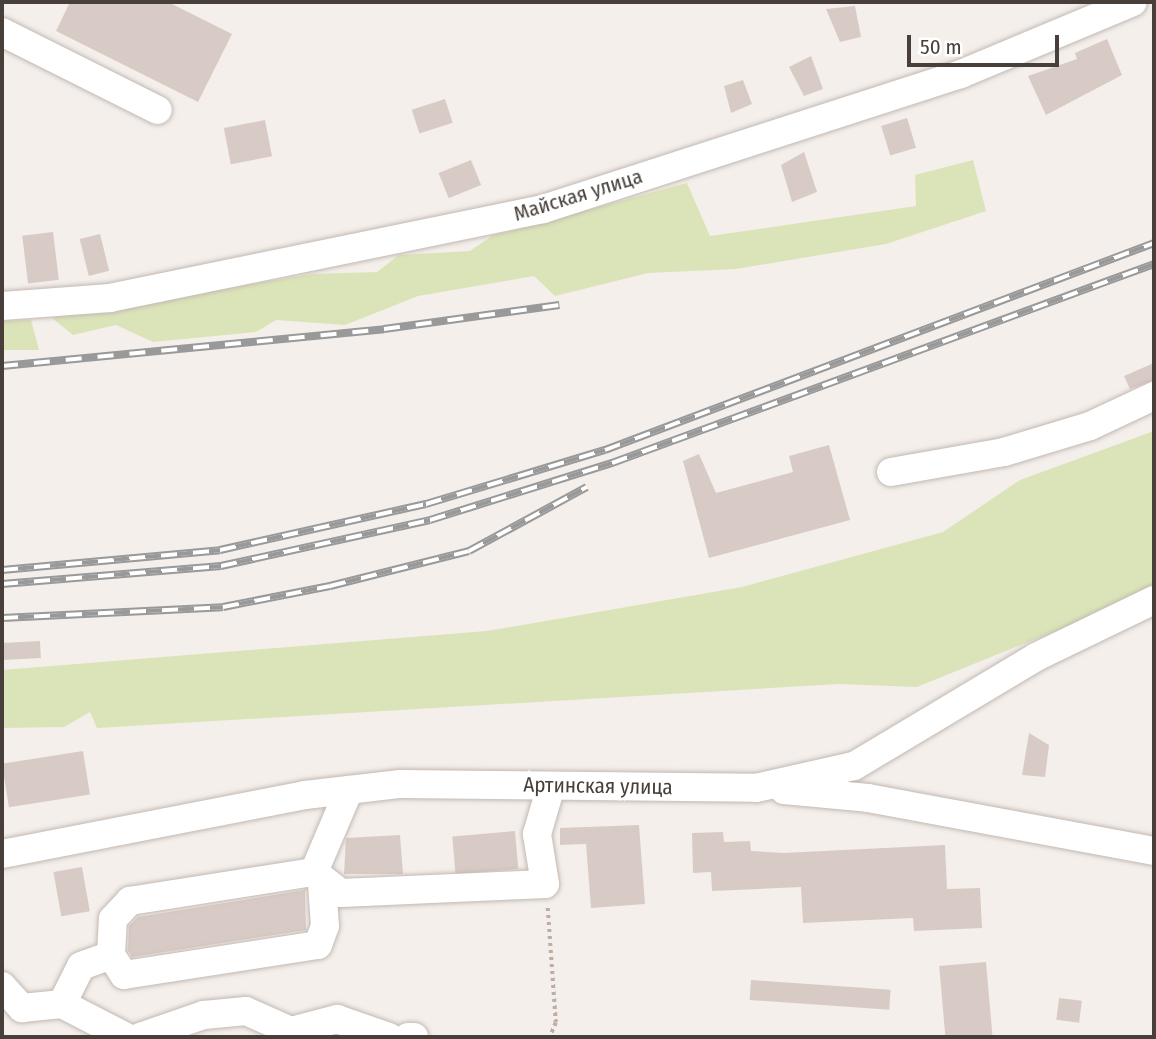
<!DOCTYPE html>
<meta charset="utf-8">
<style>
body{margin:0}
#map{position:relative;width:1156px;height:1039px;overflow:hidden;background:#f4efeb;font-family:"Fira Sans Condensed",sans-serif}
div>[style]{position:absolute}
.green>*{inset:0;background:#dbe4b8}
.building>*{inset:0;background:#d8cbc5;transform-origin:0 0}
.path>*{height:3.5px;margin-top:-1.75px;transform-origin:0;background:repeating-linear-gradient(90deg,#bfada1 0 3.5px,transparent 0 7px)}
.roads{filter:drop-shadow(0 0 2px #c2b8b1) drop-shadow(0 0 2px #c2b8b1)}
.minor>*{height:28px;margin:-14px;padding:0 14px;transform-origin:14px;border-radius:14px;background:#fff}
.rail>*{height:8px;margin-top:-4px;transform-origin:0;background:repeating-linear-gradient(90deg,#fff 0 16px,#999 0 32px);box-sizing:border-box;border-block:2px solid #999}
span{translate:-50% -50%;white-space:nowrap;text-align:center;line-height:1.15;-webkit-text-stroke:5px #fff;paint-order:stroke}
.street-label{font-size:21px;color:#483f3a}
.frame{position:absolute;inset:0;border:4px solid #483f3a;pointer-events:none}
.scale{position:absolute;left:907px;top:35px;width:152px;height:32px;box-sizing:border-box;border:4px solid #483f3a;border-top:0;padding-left:9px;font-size:21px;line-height:24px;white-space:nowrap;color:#483f3a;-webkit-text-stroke:5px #fff;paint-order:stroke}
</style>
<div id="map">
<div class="green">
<div style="clip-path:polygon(973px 160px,986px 211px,886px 244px,736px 269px,648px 273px,555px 296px,534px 276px,418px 296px,345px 325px,276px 320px,256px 332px,153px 342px,116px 325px,73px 335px,52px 318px,312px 274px,377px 272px,399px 255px,470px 251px,492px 236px,687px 183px,710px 236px,916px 206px,915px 175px)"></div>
<div style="clip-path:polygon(31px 320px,39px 350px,2px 350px,2px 321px)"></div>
<div style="clip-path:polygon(1154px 431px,1154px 591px,917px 687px,839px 684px,97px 728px,90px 712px,64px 727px,2px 728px,2px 670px,487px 631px,742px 587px,943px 532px,1020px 480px)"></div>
</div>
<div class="building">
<div style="clip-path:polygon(70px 2px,168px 2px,232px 34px,198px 102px,56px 31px)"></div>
<div style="clip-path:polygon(855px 6px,861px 37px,840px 42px,826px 9px)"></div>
<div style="clip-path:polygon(1107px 39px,1122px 75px,1046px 115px,1028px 76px,1077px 59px,1075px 53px)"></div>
<div style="clip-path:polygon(811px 56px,823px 89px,804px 96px,789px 67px)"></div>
<div style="clip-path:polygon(743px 80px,752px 104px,731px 113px,724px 86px)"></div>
<div style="left:445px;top:99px;width:25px;height:35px;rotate:72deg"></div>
<div style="left:907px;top:118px;width:31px;height:27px;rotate:73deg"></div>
<div style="left:265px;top:120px;width:37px;height:42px;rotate:79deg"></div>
<div style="clip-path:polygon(804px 152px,817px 192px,792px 202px,781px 165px)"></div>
<div style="left:471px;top:160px;width:27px;height:35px;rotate:68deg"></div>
<div style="left:53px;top:232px;width:48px;height:31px;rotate:83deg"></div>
<div style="left:100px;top:234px;width:38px;height:21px;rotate:76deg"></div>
<div style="clip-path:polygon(1154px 363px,1154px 380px,1130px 389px,1124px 376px)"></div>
<div style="clip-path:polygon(829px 445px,850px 520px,709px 558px,683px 461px,699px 454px,716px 493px,793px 472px,789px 456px)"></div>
<div style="left:40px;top:641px;width:17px;height:38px;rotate:87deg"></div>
<div style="clip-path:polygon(1029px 733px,1049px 745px,1045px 777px,1022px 775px)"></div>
<div style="left:83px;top:751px;width:44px;height:82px;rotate:81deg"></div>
<div style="clip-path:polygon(639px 825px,645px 904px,591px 908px,586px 844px,560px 845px,560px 828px)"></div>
<div style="left:515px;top:831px;width:38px;height:63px;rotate:85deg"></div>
<div style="clip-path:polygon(723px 832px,724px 842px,750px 841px,751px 851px,783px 853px,945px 845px,947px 889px,980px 888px,982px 928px,914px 931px,913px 918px,803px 923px,801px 887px,712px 891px,711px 872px,693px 873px,692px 833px)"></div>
<div style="clip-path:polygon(400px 835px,403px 874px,344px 874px,346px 838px)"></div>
<div style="left:82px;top:867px;width:45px;height:29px;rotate:80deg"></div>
<div style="clip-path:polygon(305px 890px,306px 930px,132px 957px,128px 950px,129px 926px,138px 917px)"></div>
<div style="left:986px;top:962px;width:75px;height:47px;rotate:85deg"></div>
<div style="left:751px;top:980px;width:140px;height:20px;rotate:4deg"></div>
<div style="left:1059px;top:998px;width:23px;height:22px;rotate:7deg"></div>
</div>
<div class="path">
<div style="left:548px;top:908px;width:115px;rotate:86deg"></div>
<div style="left:556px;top:1023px;width:15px;rotate:113deg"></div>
</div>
<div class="roads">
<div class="minor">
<div style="left:2px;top:32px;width:174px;rotate:26.6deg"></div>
<div style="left:2px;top:306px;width:108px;rotate:-4.2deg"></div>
<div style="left:110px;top:298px;width:442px;rotate:-11.6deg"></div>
<div style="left:543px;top:209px;width:439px;rotate:-17.9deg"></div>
<div style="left:961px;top:74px;width:186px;rotate:-22.7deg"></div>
<div style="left:891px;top:472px;width:115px;rotate:-10deg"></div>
<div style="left:1004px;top:452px;width:90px;rotate:-16.8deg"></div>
<div style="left:1090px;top:426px;width:71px;rotate:-25.1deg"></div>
<div style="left:784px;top:790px;width:84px;rotate:5.4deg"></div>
<div style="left:868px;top:798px;width:291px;rotate:10.5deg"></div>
<div style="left:2px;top:854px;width:309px;rotate:-11deg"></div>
<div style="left:305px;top:795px;width:96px;rotate:-6.6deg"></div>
<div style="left:400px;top:784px;width:356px;rotate:0.6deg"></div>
<div style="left:756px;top:788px;width:100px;rotate:-12.7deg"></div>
<div style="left:854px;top:766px;width:212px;rotate:-30.9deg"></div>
<div style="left:1036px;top:657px;width:131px;rotate:-25.8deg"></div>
<div style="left:314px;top:872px;width:34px;rotate:38deg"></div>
<div style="left:341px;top:893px;width:204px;rotate:-2.5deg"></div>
<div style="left:545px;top:884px;width:51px;rotate:-99.1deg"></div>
<div style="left:537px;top:834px;width:50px;rotate:-73.7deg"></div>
<div style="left:111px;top:955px;width:24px;rotate:57deg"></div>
<div style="left:124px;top:975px;width:196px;rotate:-8.8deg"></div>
<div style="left:318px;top:945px;width:20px;rotate:-70deg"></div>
<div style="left:325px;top:926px;width:42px;rotate:-94.1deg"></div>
<div style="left:2px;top:986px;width:30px;rotate:48deg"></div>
<div style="left:22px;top:1008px;width:40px;rotate:-5.7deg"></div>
<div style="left:62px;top:1004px;width:72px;rotate:27.3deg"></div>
<div style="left:62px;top:1004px;width:42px;rotate:-63.4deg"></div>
<div style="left:81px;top:966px;width:32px;rotate:-20deg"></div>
<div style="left:111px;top:955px;width:36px;rotate:-87deg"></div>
<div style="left:113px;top:919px;width:25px;rotate:-47deg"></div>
<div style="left:130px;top:901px;width:186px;rotate:-9deg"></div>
<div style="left:314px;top:872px;width:89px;rotate:-66.9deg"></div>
<div style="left:140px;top:1037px;width:68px;rotate:-19deg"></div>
<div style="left:204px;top:1015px;width:42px;rotate:-5.4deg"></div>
<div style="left:246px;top:1011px;width:49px;rotate:24deg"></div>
<div style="left:291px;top:1031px;width:48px;rotate:-14.6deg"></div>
<div style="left:337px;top:1019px;width:55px;rotate:19.1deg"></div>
<div style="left:408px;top:1037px;width:6px"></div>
</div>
</div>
<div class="rail">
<div style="left:2px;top:366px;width:384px;rotate:-5.5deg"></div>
<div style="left:384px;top:329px;width:177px;rotate:-7.8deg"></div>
<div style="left:2px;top:570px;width:219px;rotate:-5.2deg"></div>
<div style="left:220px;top:550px;width:211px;rotate:-12.6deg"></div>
<div style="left:426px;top:504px;width:187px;rotate:-16.8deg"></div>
<div style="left:605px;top:450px;width:587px;rotate:-20.66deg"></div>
<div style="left:2px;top:584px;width:220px;rotate:-4.7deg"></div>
<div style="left:221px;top:566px;width:214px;rotate:-12.4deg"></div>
<div style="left:430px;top:520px;width:191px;rotate:-17.4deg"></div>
<div style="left:612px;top:463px;width:577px;rotate:-20.16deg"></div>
<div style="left:2px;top:618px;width:221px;rotate:-2.8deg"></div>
<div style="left:223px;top:607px;width:109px;rotate:-11.1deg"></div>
<div style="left:330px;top:586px;width:143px;rotate:-14.1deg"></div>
<div style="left:469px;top:551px;width:134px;rotate:-28.5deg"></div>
</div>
<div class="street-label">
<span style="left:578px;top:195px;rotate:-17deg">Майская улица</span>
<span style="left:598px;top:786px;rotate:1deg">Артинская улица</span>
</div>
<div class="frame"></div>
<div class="scale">50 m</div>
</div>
